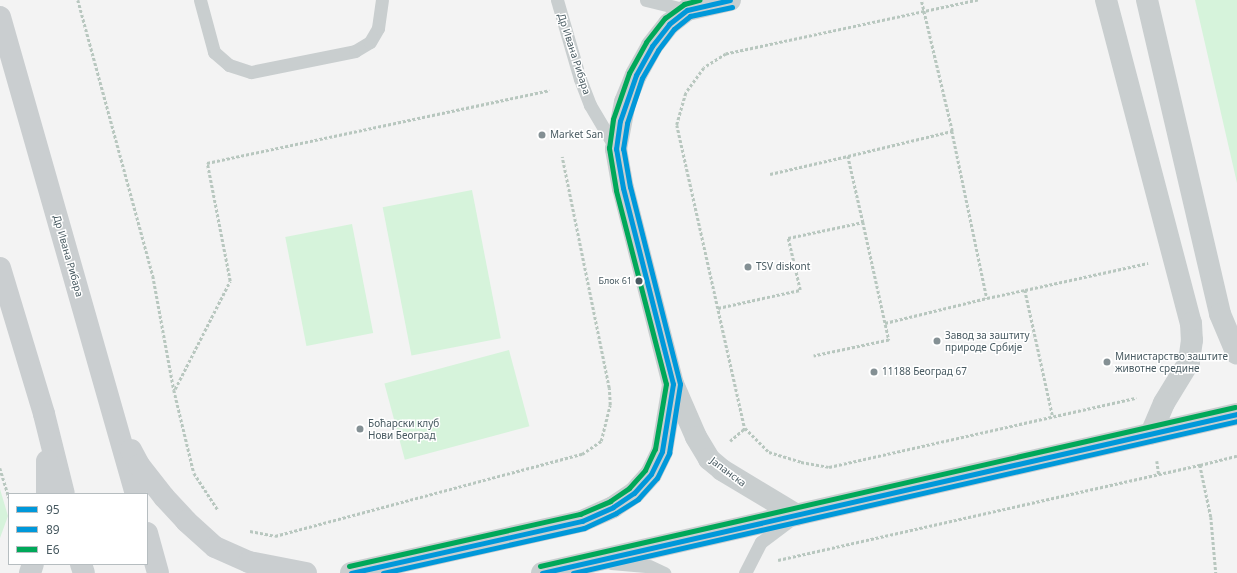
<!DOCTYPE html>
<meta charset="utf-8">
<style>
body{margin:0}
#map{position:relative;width:1237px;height:573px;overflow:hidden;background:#f3f3f3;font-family:"Noto Sans",sans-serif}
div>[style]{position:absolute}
.green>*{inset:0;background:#d6f3db;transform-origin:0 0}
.path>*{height:2.5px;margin-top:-1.25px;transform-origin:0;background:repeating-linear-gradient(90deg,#b8c7bf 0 3px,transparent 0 5px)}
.service>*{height:13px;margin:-6.5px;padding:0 6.5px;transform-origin:6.5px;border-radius:6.5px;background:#c9cecf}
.minor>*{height:22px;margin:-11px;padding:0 11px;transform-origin:11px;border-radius:11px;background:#c9cecf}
.tertiary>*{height:22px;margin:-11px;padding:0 11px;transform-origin:11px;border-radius:11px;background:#c9cecf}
.secondary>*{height:22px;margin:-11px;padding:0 11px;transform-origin:11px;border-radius:11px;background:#caced0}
.bus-1>*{height:5px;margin:-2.5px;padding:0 2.5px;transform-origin:2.5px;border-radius:2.5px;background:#0098da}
.bus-2>*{height:5px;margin:-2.5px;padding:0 2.5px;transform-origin:2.5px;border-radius:2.5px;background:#0098da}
.bus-3>*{height:5px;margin:-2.5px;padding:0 2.5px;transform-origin:2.5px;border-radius:2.5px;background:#00a859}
.dots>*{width:11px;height:11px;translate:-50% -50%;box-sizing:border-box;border:2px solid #fff;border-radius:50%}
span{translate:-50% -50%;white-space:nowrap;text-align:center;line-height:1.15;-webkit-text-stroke:3px #fff;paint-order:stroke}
.bus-label{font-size:9px;color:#485a61}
.right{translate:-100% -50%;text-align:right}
.street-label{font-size:10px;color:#485a61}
.poi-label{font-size:10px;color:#485a61}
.left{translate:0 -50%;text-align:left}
.legend{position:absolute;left:8px;top:493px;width:140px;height:72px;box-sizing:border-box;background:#fff;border:1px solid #b6bdc0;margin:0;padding:5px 7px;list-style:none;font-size:12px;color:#485a61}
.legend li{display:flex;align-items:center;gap:8px;height:20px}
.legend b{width:20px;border:1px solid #b6bdc0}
</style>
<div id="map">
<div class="green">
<div style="clip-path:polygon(1195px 0,1237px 0,1237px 183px)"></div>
<div style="left:472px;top:190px;width:151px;height:91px;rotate:79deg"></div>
<div style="left:352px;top:224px;width:111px;height:68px;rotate:79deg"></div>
<div style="left:509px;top:350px;width:79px;height:129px;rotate:75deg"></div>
<div style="clip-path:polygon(0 489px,8px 516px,0 538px)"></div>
</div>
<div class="path">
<div style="left:78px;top:0;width:286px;rotate:74.8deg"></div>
<div style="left:153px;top:276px;width:116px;rotate:79.6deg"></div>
<div style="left:174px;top:390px;width:85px;rotate:76.5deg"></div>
<div style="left:194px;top:473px;width:44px;rotate:57deg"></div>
<div style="left:978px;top:0;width:258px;rotate:167.9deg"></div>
<div style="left:726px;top:54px;width:26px;rotate:148deg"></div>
<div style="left:704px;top:68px;width:31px;rotate:126deg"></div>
<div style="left:686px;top:93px;width:33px;rotate:106deg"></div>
<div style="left:677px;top:125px;width:311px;rotate:77.4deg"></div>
<div style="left:745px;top:428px;width:34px;rotate:45deg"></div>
<div style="left:769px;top:452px;width:34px;rotate:17deg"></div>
<div style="left:801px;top:462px;width:28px;rotate:10deg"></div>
<div style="left:829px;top:467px;width:315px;rotate:-12.7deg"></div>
<div style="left:952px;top:131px;width:171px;rotate:78.2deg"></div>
<div style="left:987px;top:298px;width:39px;rotate:-12deg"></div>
<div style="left:1025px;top:290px;width:130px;rotate:77.6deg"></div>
<div style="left:848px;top:156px;width:107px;rotate:-13.5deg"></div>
<div style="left:952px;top:131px;width:135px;rotate:-103.3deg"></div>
<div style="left:770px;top:174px;width:80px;rotate:-13deg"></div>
<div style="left:848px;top:156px;width:68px;rotate:77.2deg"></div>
<div style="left:1025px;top:290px;width:126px;rotate:-12.4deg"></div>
<div style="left:718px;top:308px;width:84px;rotate:-12.4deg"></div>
<div style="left:800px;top:290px;width:53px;rotate:-103deg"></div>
<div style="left:788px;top:238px;width:77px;rotate:-12deg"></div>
<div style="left:863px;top:222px;width:121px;rotate:77.6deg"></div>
<div style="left:889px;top:340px;width:77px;rotate:168deg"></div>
<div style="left:885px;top:323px;width:105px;rotate:-13.8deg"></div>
<div style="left:175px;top:389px;width:121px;rotate:-63deg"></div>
<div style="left:230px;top:281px;width:120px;rotate:-101deg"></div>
<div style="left:207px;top:163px;width:350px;rotate:-12deg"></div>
<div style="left:730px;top:441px;width:20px;rotate:-41deg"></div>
<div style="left:1157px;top:461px;width:14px;rotate:82deg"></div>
<div style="left:1200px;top:465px;width:38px;rotate:-14deg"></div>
<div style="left:0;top:468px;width:31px;rotate:73deg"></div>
<div style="left:250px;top:531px;width:25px;rotate:11deg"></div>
<div style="left:275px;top:536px;width:318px;rotate:-15deg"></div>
<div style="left:582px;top:454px;width:23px;rotate:-34deg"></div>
<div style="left:601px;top:441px;width:37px;rotate:-76deg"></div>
<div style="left:610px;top:405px;width:17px;rotate:-93deg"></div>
<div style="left:609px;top:388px;width:236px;rotate:-101.5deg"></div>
<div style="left:778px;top:560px;width:433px;rotate:-12.7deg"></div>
<div style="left:1200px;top:465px;width:53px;rotate:78.1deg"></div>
<div style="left:1211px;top:517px;width:56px;rotate:84.9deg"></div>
</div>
<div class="service">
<div style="left:200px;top:0;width:54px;rotate:74.9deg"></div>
<div style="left:214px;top:52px;width:20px;rotate:41deg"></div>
<div style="left:229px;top:65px;width:23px;rotate:18deg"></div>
<div style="left:251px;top:72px;width:106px;rotate:-11.4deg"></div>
<div style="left:355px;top:51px;width:17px;rotate:-31deg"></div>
<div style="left:370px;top:42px;width:16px;rotate:-60deg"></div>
<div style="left:378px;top:28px;width:28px;rotate:-82deg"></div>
<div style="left:557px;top:0;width:82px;rotate:73.8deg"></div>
<div style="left:580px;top:79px;width:28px;rotate:69deg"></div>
<div style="left:590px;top:105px;width:51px;rotate:59.4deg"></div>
<div style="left:646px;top:0;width:42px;rotate:13.7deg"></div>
<div style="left:611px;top:563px;width:38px;rotate:5deg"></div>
<div style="left:649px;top:566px;width:17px;rotate:25deg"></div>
<div style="left:745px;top:573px;width:35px;rotate:-63deg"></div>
<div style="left:761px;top:542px;width:35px;rotate:-37deg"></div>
</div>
<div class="minor">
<div style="left:1106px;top:0;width:334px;rotate:75.3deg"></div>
<div style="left:1191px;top:323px;width:17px;rotate:87deg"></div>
<div style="left:1192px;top:340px;width:22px;rotate:98deg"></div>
<div style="left:1189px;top:362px;width:48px;rotate:121.4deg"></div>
<div style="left:1164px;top:403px;width:33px;rotate:113deg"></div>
<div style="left:1147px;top:0;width:322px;rotate:76.9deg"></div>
<div style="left:1220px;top:314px;width:43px;rotate:67deg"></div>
</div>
<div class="tertiary">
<div style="left:730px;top:0;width:44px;rotate:166.9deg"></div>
<div style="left:687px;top:10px;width:23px;rotate:142deg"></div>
<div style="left:669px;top:24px;width:28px;rotate:128deg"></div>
<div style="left:652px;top:46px;width:33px;rotate:119deg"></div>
<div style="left:636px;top:75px;width:29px;rotate:112deg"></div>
<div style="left:625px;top:102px;width:48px;rotate:100.8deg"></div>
<div style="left:616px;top:149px;width:40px;rotate:80deg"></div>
<div style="left:623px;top:188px;width:202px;rotate:75.7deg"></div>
<div style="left:673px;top:384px;width:58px;rotate:66.5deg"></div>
<div style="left:696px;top:437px;width:26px;rotate:59deg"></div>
<div style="left:709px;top:459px;width:17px;rotate:40deg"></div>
<div style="left:722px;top:470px;width:87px;rotate:31deg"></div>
<div style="left:351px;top:573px;width:237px;rotate:-12.7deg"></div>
<div style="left:582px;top:521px;width:34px;rotate:-24deg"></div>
<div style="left:613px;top:507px;width:25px;rotate:-34deg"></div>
<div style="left:634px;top:493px;width:25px;rotate:-48deg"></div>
<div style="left:651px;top:474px;width:25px;rotate:-64deg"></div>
<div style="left:662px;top:451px;width:67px;rotate:-80.5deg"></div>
<div style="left:542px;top:573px;width:713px;rotate:-12.89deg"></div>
</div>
<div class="secondary">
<div style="left:0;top:17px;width:496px;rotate:74.1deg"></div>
<div style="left:0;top:268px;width:152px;rotate:73.2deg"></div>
<div style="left:44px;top:414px;width:82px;rotate:76deg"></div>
<div style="left:131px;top:450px;width:17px;rotate:62deg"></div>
<div style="left:139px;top:465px;width:41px;rotate:52deg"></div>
<div style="left:164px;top:497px;width:33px;rotate:47deg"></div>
<div style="left:186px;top:521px;width:39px;rotate:42deg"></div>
<div style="left:215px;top:547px;width:37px;rotate:24deg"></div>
<div style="left:249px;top:562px;width:58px;rotate:10.9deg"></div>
<div style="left:47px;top:461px;width:33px;rotate:90deg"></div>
<div style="left:147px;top:533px;width:41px;rotate:74.6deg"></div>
<div style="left:81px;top:564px;width:9px;rotate:72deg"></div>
<div style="left:30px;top:573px;width:9px;rotate:-72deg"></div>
</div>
<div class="bus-1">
<div style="left:351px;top:573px;width:237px;rotate:-12.7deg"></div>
<div style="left:582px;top:521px;width:34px;rotate:-24deg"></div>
<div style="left:613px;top:507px;width:25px;rotate:-34deg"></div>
<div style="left:634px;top:493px;width:25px;rotate:-48deg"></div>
<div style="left:651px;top:474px;width:25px;rotate:-64deg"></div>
<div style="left:662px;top:451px;width:68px;rotate:-80.7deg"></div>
<div style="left:673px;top:384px;width:202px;rotate:-104.3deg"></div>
<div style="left:623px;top:188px;width:40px;rotate:-100deg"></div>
<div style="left:616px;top:149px;width:28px;rotate:-82deg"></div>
<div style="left:620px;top:121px;width:49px;rotate:-70.8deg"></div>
<div style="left:636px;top:75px;width:33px;rotate:-61deg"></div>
<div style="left:652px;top:46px;width:28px;rotate:-52deg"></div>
<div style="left:669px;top:24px;width:23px;rotate:-38deg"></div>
<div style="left:687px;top:10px;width:44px;rotate:-13.1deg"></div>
<div style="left:542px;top:573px;width:713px;rotate:-12.89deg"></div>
</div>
<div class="bus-2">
<div style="left:383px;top:573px;width:206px;rotate:-12.6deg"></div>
<div style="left:584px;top:528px;width:35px;rotate:-25deg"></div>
<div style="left:616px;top:513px;width:26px;rotate:-32deg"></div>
<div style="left:638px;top:499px;width:28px;rotate:-48deg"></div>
<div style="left:657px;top:478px;width:28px;rotate:-64deg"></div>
<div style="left:669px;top:453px;width:70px;rotate:-80.9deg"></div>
<div style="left:680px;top:384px;width:203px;rotate:-104.2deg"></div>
<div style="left:630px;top:187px;width:39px;rotate:-100deg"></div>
<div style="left:623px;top:149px;width:26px;rotate:-81deg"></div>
<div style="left:627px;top:123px;width:47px;rotate:-71.6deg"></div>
<div style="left:642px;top:78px;width:32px;rotate:-60deg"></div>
<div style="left:658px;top:50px;width:26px;rotate:-53deg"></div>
<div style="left:674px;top:29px;width:21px;rotate:-39deg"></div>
<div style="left:690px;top:16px;width:43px;rotate:-12.1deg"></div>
<div style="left:573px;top:573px;width:681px;rotate:-12.89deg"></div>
</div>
<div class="bus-3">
<div style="left:349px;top:566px;width:237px;rotate:-12.7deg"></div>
<div style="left:580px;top:514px;width:33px;rotate:-23deg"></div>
<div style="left:610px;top:501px;width:23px;rotate:-34deg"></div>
<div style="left:629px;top:488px;width:24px;rotate:-48deg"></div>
<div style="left:645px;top:470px;width:23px;rotate:-65deg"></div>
<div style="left:655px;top:449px;width:66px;rotate:-80.4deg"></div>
<div style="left:666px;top:384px;width:200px;rotate:-104.5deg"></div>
<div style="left:616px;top:190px;width:43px;rotate:-99.5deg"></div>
<div style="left:609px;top:148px;width:29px;rotate:-82deg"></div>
<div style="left:613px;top:119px;width:49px;rotate:-70.8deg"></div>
<div style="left:629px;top:73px;width:35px;rotate:-61deg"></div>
<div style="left:646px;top:42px;width:31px;rotate:-52deg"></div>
<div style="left:665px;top:18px;width:24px;rotate:-36deg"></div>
<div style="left:684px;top:4px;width:16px;rotate:-15deg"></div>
<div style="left:540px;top:566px;width:713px;rotate:-12.89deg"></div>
</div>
<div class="dots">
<div style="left:542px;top:135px;background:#849094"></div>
<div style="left:748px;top:267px;background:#849094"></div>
<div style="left:639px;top:281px;background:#485a61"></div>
<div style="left:937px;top:341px;background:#849094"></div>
<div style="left:1107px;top:362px;background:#849094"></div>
<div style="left:874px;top:372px;background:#849094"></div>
<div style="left:360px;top:429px;background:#849094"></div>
</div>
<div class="bus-label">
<span class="right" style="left:632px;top:281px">Блок 61</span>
</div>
<div class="street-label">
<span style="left:574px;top:54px;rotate:72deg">Др Ивана Рибара</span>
<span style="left:68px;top:256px;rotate:74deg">Др Ивана Рибара</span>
<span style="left:728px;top:472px;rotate:37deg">Јапанска</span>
</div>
<div class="poi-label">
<span class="left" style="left:550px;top:135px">Market San</span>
<span class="left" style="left:756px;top:267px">TSV diskont</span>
<span class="left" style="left:945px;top:341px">Завод за заштиту<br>природе Србије</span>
<span class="left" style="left:1115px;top:362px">Министарство заштите<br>животне средине</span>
<span class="left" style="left:882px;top:372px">11188 Београд 67</span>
<span class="left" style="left:368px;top:429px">Боћарски клуб<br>Нови Београд</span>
</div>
<ul class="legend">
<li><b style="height:5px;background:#0098da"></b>95</li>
<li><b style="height:5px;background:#0098da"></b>89</li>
<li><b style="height:5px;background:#00a859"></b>E6</li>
</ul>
</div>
